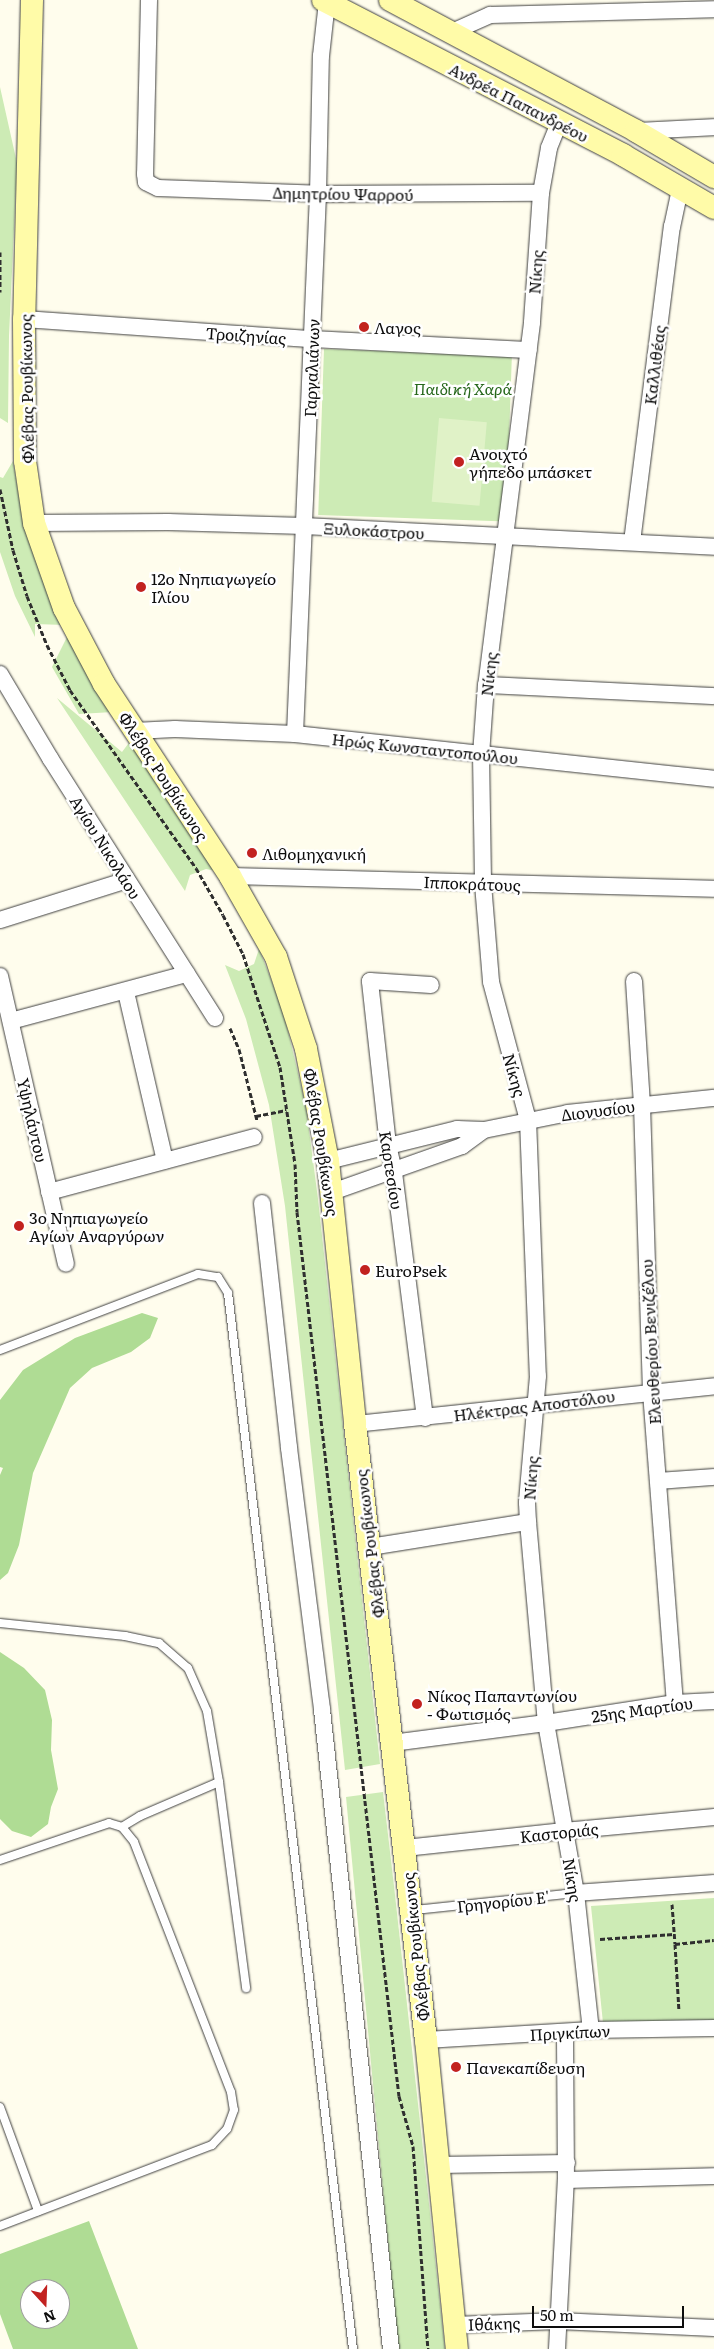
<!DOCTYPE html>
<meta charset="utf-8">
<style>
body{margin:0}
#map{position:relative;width:714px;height:2349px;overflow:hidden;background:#fffded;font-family:Literata,serif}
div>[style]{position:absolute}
.green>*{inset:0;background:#cdebb5;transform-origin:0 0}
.forest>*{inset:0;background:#afdc94}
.pitch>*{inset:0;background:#e0f2c7;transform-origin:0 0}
.path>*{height:3px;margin-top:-1.5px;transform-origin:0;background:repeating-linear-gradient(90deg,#2f2f2f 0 5px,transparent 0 7.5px)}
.roads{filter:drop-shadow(0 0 1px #404040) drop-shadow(0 0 1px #404040)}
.lane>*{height:8px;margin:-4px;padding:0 4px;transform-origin:4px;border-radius:4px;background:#fff}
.street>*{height:16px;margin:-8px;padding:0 8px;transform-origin:8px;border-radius:8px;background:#fff}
.secondary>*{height:22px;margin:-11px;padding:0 11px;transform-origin:11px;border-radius:11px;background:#fffba8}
.dots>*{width:14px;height:14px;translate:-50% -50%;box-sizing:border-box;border:2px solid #fff;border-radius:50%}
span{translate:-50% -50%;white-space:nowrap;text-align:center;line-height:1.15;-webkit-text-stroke:5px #fff;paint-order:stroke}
.street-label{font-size:16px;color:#0d0d0d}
.poi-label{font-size:16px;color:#0d0d0d}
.left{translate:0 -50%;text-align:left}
.park-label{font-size:16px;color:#26671b;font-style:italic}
.north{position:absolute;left:20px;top:2279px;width:50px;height:50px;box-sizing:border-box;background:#fff;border:1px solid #9e9e9e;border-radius:50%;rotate:160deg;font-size:14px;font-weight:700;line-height:20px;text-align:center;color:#0d0d0d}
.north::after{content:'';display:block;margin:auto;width:18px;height:22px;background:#c22220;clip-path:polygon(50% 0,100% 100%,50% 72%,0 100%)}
.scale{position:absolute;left:532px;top:2306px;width:152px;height:22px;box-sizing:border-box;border:2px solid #0d0d0d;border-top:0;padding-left:6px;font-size:15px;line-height:18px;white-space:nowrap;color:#0d0d0d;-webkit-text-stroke:4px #fff;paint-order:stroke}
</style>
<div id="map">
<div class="green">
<div style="clip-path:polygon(0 87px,17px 163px,9px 336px,8px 423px,0 418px)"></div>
<div style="left:324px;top:349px;width:188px;height:166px;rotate:2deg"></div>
<div style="clip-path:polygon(13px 461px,21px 508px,64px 625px,35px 624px,35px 637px,15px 596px,0 552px,0 477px,3px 478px)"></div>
<div style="clip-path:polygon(70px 631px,113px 712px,79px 714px,52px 667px)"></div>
<div style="clip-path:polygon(57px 698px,122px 752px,131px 740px,221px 872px,206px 869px,190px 875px,185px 891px)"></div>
<div style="clip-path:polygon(259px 949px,283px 1010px,306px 1107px,318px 1199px,380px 1764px,345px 1770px,285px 1206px,269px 1105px,246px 1019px,225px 965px,239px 971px,254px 964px)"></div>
<div style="clip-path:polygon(383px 1792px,394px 1886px,445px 2349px,398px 2349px,346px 1797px)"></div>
<div style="clip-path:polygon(714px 1898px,714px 2022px,603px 2023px,591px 1906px)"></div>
</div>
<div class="forest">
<div style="clip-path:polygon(142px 1313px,158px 1318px,150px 1338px,131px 1352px,92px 1368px,70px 1388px,33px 1473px,19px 1545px,8px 1573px,0 1580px,0 1475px,3px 1468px,0 1467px,0 1400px,23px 1370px,75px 1338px)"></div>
<div style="clip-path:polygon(0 1652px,24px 1668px,45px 1690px,52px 1720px,51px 1750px,58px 1789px,51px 1807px,48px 1824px,31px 1837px,12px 1831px,0 1819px)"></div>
<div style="clip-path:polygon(evenodd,89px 2221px,138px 2349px,13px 2349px,0 2314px,0 2254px,89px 2221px,30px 2289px,60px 2289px,60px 2319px,30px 2319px,30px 2289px)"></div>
</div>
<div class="pitch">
<div style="left:439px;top:418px;width:48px;height:84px;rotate:5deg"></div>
</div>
<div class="path">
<div style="left:0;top:252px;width:40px;rotate:90deg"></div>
<div style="left:0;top:489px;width:62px;rotate:78deg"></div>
<div style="left:13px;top:550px;width:48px;rotate:73.1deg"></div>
<div style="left:27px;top:596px;width:53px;rotate:67.8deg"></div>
<div style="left:47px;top:645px;width:51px;rotate:62.9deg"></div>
<div style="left:70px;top:690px;width:218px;rotate:54.7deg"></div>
<div style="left:196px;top:868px;width:54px;rotate:60.1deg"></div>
<div style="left:223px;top:915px;width:44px;rotate:62.9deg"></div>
<div style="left:243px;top:954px;width:119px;rotate:71.9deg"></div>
<div style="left:280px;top:1067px;width:98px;rotate:81.2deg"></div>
<div style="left:295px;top:1164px;width:48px;rotate:87.6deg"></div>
<div style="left:297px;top:1212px;width:890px;rotate:83.42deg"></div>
<div style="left:399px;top:2096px;width:52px;rotate:74.4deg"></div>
<div style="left:413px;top:2146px;width:204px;rotate:85.8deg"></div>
<div style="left:230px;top:1028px;width:23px;rotate:67deg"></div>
<div style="left:239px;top:1049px;width:73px;rotate:75.8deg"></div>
<div style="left:256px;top:1116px;width:31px;rotate:-11deg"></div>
<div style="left:672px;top:1904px;width:40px;rotate:85.7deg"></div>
<div style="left:675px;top:1944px;width:39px;rotate:-6deg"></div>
<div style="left:600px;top:1939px;width:74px;rotate:-3.9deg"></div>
<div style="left:675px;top:1944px;width:67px;rotate:86.6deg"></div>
</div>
<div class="roads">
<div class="lane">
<div style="left:0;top:1350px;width:212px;rotate:-21deg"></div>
<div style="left:198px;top:1274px;width:20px;rotate:9deg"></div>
<div style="left:218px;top:1277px;width:19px;rotate:58deg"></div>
<div style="left:228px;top:1293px;width:1063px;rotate:83.25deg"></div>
<div style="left:0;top:1623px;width:126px;rotate:5.9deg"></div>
<div style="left:125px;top:1636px;width:35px;rotate:12deg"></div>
<div style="left:159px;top:1643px;width:38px;rotate:41deg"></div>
<div style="left:188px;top:1668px;width:47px;rotate:66.2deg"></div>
<div style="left:207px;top:1711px;width:72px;rotate:80.4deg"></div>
<div style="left:219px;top:1782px;width:86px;rotate:156.7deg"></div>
<div style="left:140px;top:1816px;width:21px;rotate:149deg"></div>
<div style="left:219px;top:1782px;width:208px;rotate:82.5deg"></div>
<div style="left:0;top:1860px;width:115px;rotate:-18.7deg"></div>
<div style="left:109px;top:1823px;width:14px;rotate:17deg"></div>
<div style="left:122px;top:1827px;width:19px;rotate:51deg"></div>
<div style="left:134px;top:1842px;width:268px;rotate:68.8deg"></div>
<div style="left:231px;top:2092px;width:18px;rotate:81deg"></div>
<div style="left:234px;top:2110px;width:20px;rotate:110deg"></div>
<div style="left:227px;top:2129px;width:22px;rotate:133deg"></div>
<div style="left:212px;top:2145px;width:227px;rotate:159.1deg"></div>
<div style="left:414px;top:1910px;width:163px;rotate:-6deg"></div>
<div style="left:0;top:2107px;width:111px;rotate:69.9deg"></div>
</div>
<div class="street">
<div style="left:149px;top:0;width:174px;rotate:91.3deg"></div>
<div style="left:145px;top:174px;width:8px;rotate:83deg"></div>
<div style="left:146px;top:182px;width:13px;rotate:27deg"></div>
<div style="left:158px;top:188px;width:160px;rotate:2.1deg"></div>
<div style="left:318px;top:194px;width:223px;rotate:-0.3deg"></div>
<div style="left:452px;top:32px;width:42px;rotate:-24.1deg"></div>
<div style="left:490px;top:15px;width:224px;rotate:-1.5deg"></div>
<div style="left:559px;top:123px;width:27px;rotate:112deg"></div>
<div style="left:549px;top:148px;width:46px;rotate:100.1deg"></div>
<div style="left:541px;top:193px;width:130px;rotate:94deg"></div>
<div style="left:532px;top:323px;width:365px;rotate:97.2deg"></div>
<div style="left:486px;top:685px;width:69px;rotate:94.1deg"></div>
<div style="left:481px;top:754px;width:130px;rotate:89.1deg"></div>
<div style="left:483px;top:884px;width:98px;rotate:85.3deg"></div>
<div style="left:491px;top:982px;width:143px;rotate:75deg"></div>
<div style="left:528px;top:1120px;width:256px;rotate:87.8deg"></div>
<div style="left:538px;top:1376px;width:127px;rotate:95deg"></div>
<div style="left:527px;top:1503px;width:19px;rotate:87deg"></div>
<div style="left:528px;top:1522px;width:202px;rotate:84.9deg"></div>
<div style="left:546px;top:1723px;width:173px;rotate:80deg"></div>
<div style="left:576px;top:1893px;width:138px;rotate:83.8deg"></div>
<div style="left:636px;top:131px;width:78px;rotate:-2.9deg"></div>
<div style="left:24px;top:319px;width:289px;rotate:4deg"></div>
<div style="left:312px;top:339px;width:217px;rotate:2.9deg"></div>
<div style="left:34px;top:523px;width:134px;rotate:-0.4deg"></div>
<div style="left:168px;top:522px;width:136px;rotate:1.7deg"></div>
<div style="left:304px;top:526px;width:411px;rotate:2.9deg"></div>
<div style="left:632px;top:542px;width:318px;rotate:-82.8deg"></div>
<div style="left:672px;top:227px;width:39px;rotate:-78deg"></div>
<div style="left:0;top:674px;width:98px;rotate:59.2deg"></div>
<div style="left:50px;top:758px;width:308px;rotate:57.6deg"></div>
<div style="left:486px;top:685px;width:228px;rotate:2.8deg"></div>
<div style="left:134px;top:731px;width:41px;rotate:-2.8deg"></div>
<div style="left:175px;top:729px;width:120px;rotate:2.4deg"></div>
<div style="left:295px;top:734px;width:421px;rotate:6.1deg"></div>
<div style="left:295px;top:734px;width:540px;rotate:-87.56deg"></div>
<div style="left:318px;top:194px;width:138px;rotate:-88.8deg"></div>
<div style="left:321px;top:56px;width:54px;rotate:-83.7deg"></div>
<div style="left:230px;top:876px;width:484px;rotate:1.5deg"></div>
<div style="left:0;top:920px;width:133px;rotate:-17.5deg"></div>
<div style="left:0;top:976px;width:295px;rotate:77.1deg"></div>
<div style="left:634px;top:981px;width:124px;rotate:86.3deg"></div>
<div style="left:642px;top:1105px;width:287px;rotate:88.2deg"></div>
<div style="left:651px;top:1392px;width:312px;rotate:85.6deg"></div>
<div style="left:126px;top:992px;width:173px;rotate:77deg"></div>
<div style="left:11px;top:1021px;width:182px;rotate:-15deg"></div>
<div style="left:328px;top:1161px;width:133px;rotate:-13.9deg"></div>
<div style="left:457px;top:1129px;width:27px;rotate:2deg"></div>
<div style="left:484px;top:1130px;width:86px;rotate:-11.4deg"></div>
<div style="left:568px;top:1113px;width:147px;rotate:-5.9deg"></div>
<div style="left:49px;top:1192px;width:212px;rotate:-15deg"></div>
<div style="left:332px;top:1192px;width:138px;rotate:-19.5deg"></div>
<div style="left:462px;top:1146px;width:27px;rotate:-36deg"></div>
<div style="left:262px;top:1203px;width:246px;rotate:83.7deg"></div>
<div style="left:289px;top:1448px;width:264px;rotate:82.8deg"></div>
<div style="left:322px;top:1710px;width:643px;rotate:83.84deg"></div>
<div style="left:425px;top:1418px;width:249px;rotate:-97.2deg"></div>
<div style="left:394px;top:1171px;width:27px;rotate:-103deg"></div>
<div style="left:388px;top:1145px;width:165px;rotate:-96.3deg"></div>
<div style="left:370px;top:981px;width:61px;rotate:3.8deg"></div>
<div style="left:355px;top:1424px;width:361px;rotate:-6deg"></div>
<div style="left:659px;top:1481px;width:55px;rotate:-4.2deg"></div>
<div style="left:370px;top:1547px;width:160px;rotate:-9deg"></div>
<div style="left:392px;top:1743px;width:155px;rotate:-7.4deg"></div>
<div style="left:546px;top:1723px;width:131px;rotate:-8.8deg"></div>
<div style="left:675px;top:1703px;width:39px;rotate:-3deg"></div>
<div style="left:405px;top:1848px;width:160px;rotate:-6.1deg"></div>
<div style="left:564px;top:1831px;width:151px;rotate:-5.3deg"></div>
<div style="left:576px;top:1893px;width:138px;rotate:-4.1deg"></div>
<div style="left:426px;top:2040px;width:165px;rotate:-3.5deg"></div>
<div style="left:591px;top:2030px;width:123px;rotate:-0.9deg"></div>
<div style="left:438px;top:2165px;width:129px;rotate:-0.9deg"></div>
<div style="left:566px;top:2180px;width:148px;rotate:-1.5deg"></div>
<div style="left:454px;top:2325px;width:104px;rotate:-2.2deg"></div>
<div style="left:558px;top:2321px;width:156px;rotate:2.6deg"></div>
<div style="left:557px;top:2349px;width:169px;rotate:-87deg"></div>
<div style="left:566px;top:2180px;width:147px;rotate:-90.4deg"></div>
</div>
<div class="secondary">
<div style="left:32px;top:0;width:319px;rotate:91.4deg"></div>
<div style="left:24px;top:319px;width:142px;rotate:89.6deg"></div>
<div style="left:25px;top:461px;width:63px;rotate:81.7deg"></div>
<div style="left:34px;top:523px;width:90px;rotate:70.6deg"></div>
<div style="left:64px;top:608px;width:86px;rotate:62.2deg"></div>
<div style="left:104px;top:684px;width:230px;rotate:56.7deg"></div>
<div style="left:230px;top:876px;width:93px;rotate:60.4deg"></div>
<div style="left:276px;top:957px;width:97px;rotate:71.9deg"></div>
<div style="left:306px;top:1049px;width:114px;rotate:78.9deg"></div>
<div style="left:328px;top:1161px;width:264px;rotate:84.1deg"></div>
<div style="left:355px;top:1424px;width:620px;rotate:83.43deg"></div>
<div style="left:426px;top:2040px;width:311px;rotate:84.3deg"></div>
<div style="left:323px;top:0;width:338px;rotate:27.3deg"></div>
<div style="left:623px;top:155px;width:105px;rotate:30.2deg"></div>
<div style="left:390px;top:0;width:279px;rotate:28deg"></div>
<div style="left:636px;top:131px;width:91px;rotate:30.5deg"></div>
</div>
</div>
<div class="dots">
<div style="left:364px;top:327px;background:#c22220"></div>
<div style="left:459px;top:462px;background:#c22220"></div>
<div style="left:141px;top:587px;background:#c22220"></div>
<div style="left:252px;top:853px;background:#c22220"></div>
<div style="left:19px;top:1226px;background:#c22220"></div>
<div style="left:365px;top:1270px;background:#c22220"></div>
<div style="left:417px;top:1704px;background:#c22220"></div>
<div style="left:456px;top:2067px;background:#c22220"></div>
</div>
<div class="street-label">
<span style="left:519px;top:102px;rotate:27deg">Ανδρέα Παπανδρέου</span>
<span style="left:343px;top:193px;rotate:1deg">Δημητρίου Ψαρρού</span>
<span style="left:535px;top:272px;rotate:-86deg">Νίκης</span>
<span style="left:246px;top:335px;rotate:4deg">Τροιζηνίας</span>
<span style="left:654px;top:365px;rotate:-83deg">Καλλιθέας</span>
<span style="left:311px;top:368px;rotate:-88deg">Γαργαλιάνων</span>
<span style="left:26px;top:389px;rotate:-91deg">Φλέβας Ρουβίκωνος</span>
<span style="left:374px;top:530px;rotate:3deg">Ξυλοκάστρου</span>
<span style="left:488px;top:674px;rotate:-84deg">Νίκης</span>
<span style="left:425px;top:748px;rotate:6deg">Ηρώς Κωνσταντοπούλου</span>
<span style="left:164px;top:776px;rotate:57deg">Φλέβας Ρουβίκωνος</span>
<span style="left:106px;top:847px;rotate:58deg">Αγίου Νικολάου</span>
<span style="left:472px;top:883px;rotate:2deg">Ιπποκράτους</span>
<span style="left:515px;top:1075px;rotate:74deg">Νίκης</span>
<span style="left:598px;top:1110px;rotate:-7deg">Διονυσίου</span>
<span style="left:33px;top:1120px;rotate:77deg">Υψηλάντου</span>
<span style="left:322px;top:1142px;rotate:81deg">Φλέβας Ρουβίκωνος</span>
<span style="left:392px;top:1170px;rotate:81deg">Καρτεσίου</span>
<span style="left:650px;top:1342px;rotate:-93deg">Ελευθερίου Βενιζέλου</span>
<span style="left:534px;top:1405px;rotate:-7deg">Ηλέκτρας Αποστόλου</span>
<span style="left:530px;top:1478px;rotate:-86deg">Νίκης</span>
<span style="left:369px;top:1544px;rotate:-97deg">Φλέβας Ρουβίκωνος</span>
<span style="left:642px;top:1709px;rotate:-8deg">25ης Μαρτίου</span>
<span style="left:559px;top:1832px;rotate:-6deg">Καστοριάς</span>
<span style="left:573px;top:1880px;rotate:80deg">Νίκης</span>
<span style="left:503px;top:1901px;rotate:-6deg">Γρηγορίου Ε'</span>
<span style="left:415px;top:1947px;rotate:-96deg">Φλέβας Ρουβίκωνος</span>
<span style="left:570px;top:2032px;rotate:-3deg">Πριγκίπων</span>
<span style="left:494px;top:2323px;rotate:-2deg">Ιθάκης</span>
</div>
<div class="poi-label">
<span class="left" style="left:374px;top:327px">Λαγος</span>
<span class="left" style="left:469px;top:462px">Ανοιχτό<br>γήπεδο μπάσκετ</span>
<span class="left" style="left:151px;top:587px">12ο Νηπιαγωγείο<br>Ιλίου</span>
<span class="left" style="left:262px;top:853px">Λιθομηχανική</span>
<span class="left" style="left:29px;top:1226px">3ο Νηπιαγωγείο<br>Αγίων Αναργύρων</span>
<span class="left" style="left:375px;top:1270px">EuroPsek</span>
<span class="left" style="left:427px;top:1704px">Νίκος Παπαντωνίου<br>- Φωτισμός</span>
<span class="left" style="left:466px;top:2067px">Πανεκαπίδευση</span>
</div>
<div class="park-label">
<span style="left:463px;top:388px">Παιδική Χαρά</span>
</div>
<div class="north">N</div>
<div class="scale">50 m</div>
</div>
